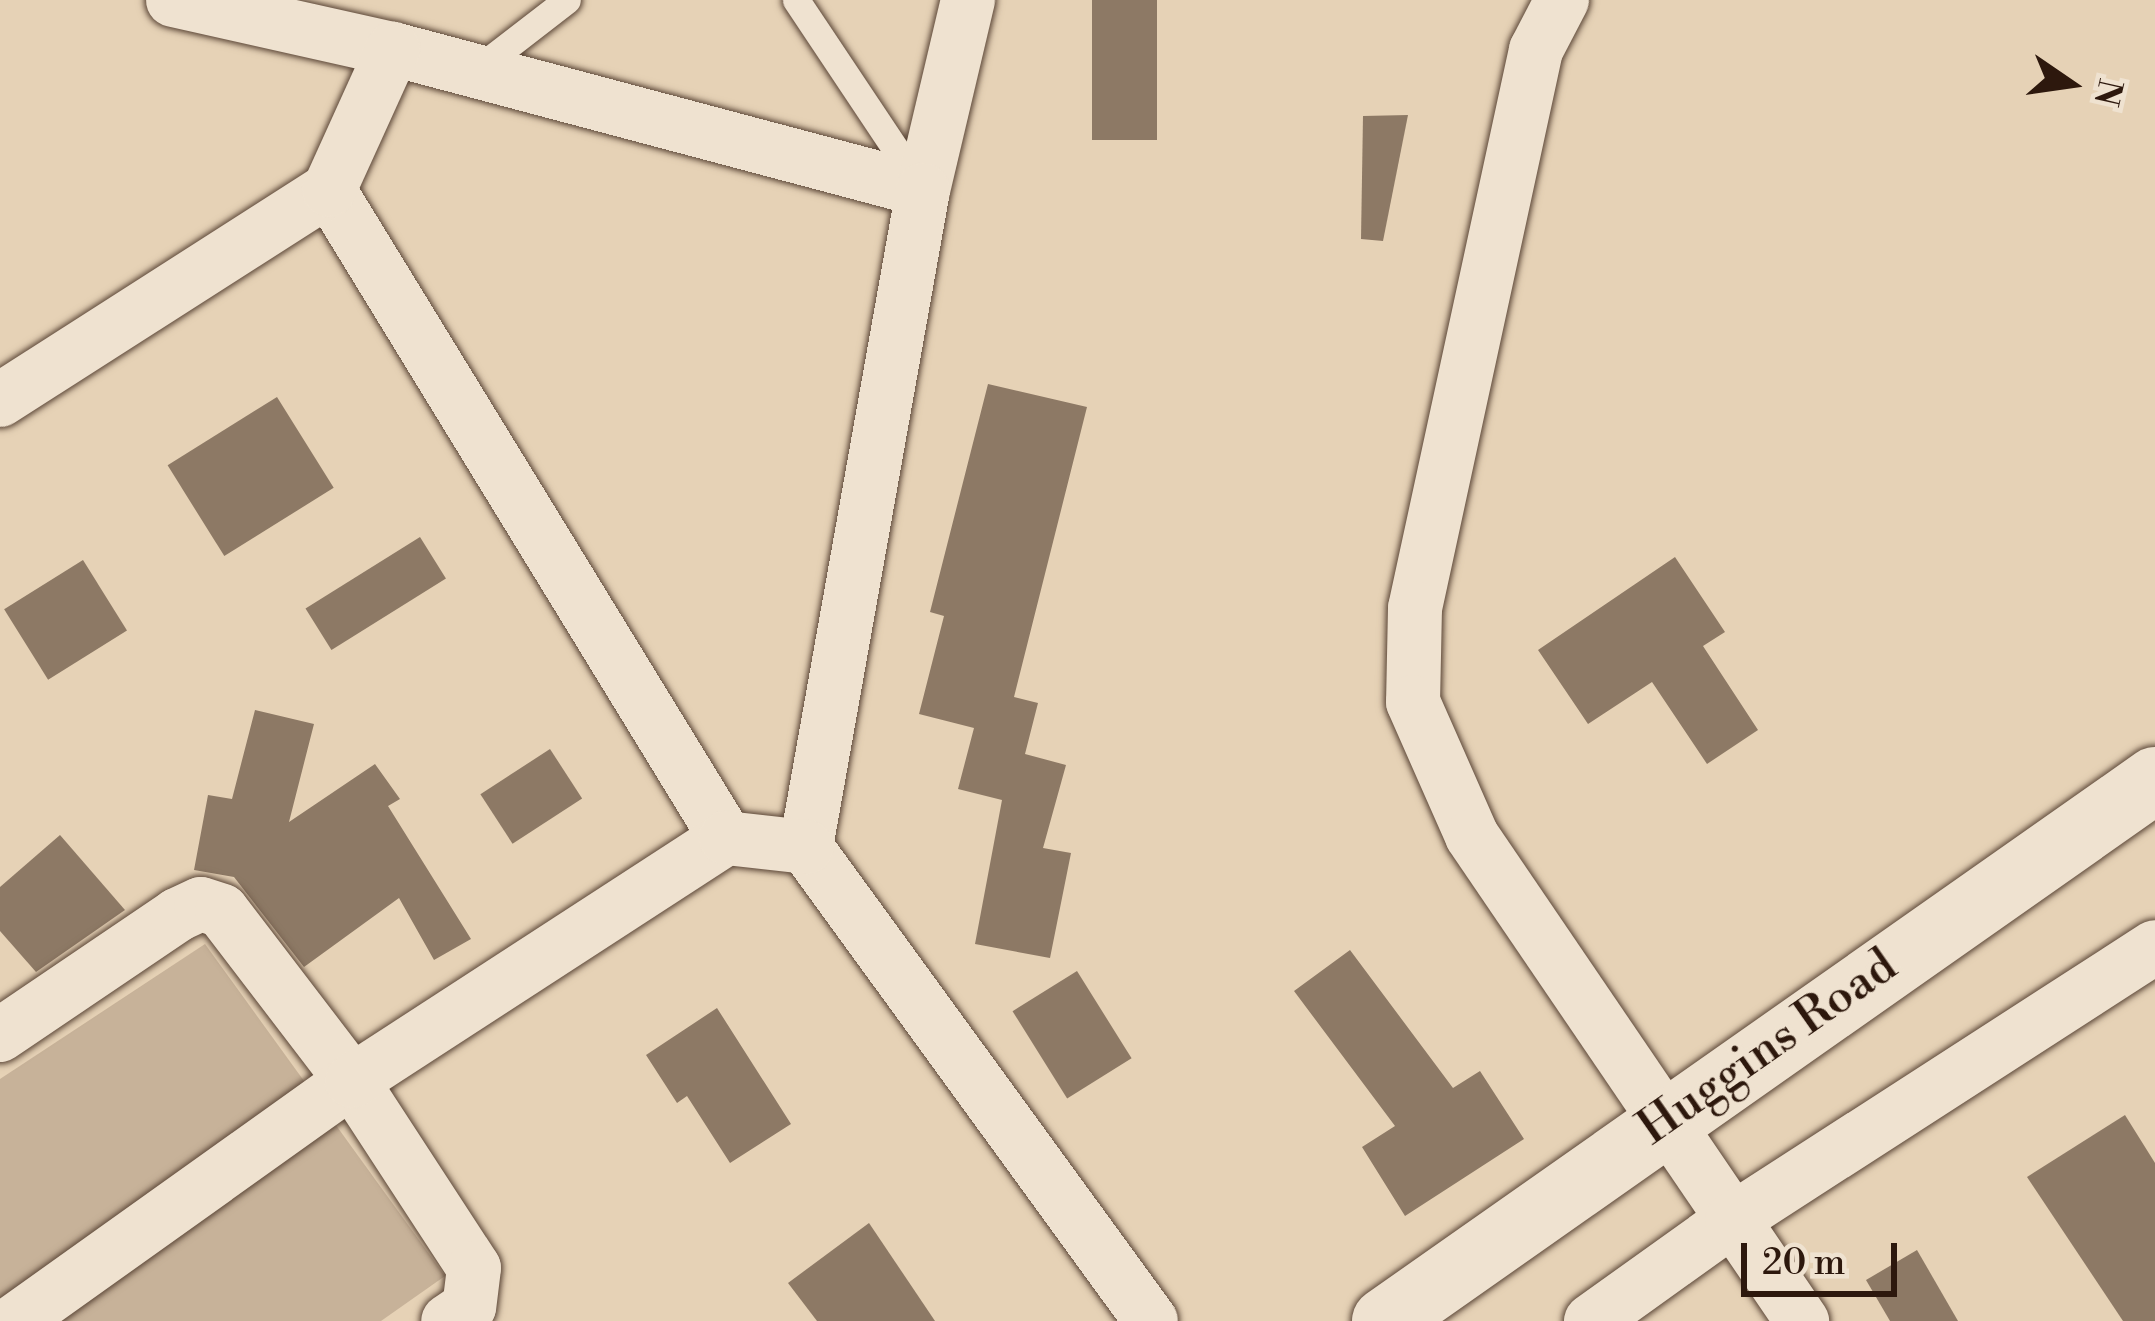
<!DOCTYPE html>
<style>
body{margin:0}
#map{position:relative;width:2155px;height:1321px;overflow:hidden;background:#e6d2b6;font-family:"Libre Bodoni",serif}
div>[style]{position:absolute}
.green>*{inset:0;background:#c7b299}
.building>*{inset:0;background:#8d7965;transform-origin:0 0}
.roads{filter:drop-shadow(0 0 3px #5b4637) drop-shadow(0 0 3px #5b4637)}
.lane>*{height:27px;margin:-13.5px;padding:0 13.5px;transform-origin:13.5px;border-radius:13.5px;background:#efe2d0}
.street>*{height:54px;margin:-27px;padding:0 27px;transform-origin:27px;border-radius:27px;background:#efe2d0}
.secondary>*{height:66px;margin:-33px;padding:0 33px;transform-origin:33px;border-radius:33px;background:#efe2d0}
span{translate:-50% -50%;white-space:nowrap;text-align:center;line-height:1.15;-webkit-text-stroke:9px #efe2d0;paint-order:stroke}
.street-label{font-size:48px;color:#2d180d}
.north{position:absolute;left:2011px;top:24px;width:120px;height:120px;-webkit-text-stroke:9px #efe2d0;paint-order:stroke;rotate:103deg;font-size:33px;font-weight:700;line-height:48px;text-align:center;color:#2d180d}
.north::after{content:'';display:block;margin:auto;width:42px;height:54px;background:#2d180d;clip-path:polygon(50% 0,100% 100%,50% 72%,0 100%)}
.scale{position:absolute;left:1741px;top:1243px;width:156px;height:54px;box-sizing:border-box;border:6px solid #2d180d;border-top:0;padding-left:15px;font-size:36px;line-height:42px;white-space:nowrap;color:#2d180d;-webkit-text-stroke:9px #efe2d0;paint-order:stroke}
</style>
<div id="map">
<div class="green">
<div style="clip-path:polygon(205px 944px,445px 1276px,381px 1321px,0 1321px,0 1079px)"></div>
</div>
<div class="building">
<div style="left:1092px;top:0;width:65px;height:140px"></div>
<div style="clip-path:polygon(1408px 115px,1383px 241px,1361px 239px,1363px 116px)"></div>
<div style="clip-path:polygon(988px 384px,1087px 407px,1014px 697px,1038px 703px,1025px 754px,1066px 765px,1043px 848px,1071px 853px,1050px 958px,975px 944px,1002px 800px,958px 789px,974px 728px,919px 714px,944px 616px,930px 612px)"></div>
<div style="left:277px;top:397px;width:107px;height:129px;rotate:58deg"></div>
<div style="left:420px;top:537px;width:49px;height:135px;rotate:58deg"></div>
<div style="clip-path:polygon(1675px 557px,1725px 632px,1703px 646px,1758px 730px,1707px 764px,1652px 682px,1588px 724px,1538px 650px)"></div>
<div style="left:83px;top:560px;width:83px;height:93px;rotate:58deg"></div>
<div style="clip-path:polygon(255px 710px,314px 724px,289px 822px,375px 764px,400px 799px,388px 806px,471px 939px,434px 960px,399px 898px,304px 967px,234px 877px,194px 870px,208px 795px,232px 799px)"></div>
<div style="left:550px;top:749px;width:59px;height:83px;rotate:57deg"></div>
<div style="clip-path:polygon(60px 835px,125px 910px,36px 972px,0 931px,0 887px)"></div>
<div style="clip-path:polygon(1350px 950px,1453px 1088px,1480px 1071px,1524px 1139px,1405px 1216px,1362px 1147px,1395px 1126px,1294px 991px)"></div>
<div style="left:1077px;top:971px;width:103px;height:76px;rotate:58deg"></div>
<div style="clip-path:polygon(717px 1008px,791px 1124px,730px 1163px,687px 1096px,677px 1103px,646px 1055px)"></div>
<div style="clip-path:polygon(2125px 1115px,2155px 1163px,2155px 1321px,2123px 1321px,2027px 1177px)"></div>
<div style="clip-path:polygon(869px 1223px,935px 1321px,817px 1321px,788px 1283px)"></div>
<div style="clip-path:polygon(1917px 1250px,1958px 1321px,1890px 1321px,1866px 1280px)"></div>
</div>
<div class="roads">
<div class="lane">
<div style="left:796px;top:0;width:224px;rotate:56.3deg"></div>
<div style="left:475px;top:71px;width:116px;rotate:-37.7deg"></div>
</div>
<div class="street">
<div style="left:173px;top:0;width:225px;rotate:12.6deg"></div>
<div style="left:393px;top:49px;width:548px;rotate:14.9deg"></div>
<div style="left:968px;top:0;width:195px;rotate:103.3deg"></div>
<div style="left:923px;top:190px;width:667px;rotate:100.1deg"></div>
<div style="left:806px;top:847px;width:586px;rotate:53.95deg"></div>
<div style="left:1562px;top:0;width:56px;rotate:117.5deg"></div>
<div style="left:1536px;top:50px;width:571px;rotate:102.23deg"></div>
<div style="left:1415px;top:608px;width:94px;rotate:91.2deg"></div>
<div style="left:1413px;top:702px;width:146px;rotate:66.2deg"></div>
<div style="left:1472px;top:836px;width:587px;rotate:55.77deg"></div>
<div style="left:329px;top:190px;width:760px;rotate:58.51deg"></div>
<div style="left:0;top:400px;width:390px;rotate:-32.6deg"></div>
<div style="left:329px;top:190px;width:155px;rotate:-65.6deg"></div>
<div style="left:0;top:1035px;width:214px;rotate:-34.1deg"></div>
<div style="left:177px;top:915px;width:26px;rotate:-25deg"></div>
<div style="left:201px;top:904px;width:22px;rotate:18deg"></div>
<div style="left:222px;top:911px;width:214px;rotate:52.6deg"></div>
<div style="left:352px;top:1081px;width:223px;rotate:56.9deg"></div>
<div style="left:474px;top:1268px;width:39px;rotate:97deg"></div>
<div style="left:469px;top:1307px;width:25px;rotate:146deg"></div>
<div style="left:15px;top:1321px;width:414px;rotate:-35.5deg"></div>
<div style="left:352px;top:1081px;width:446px;rotate:-33deg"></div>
<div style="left:726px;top:838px;width:81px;rotate:6.4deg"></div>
<div style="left:1591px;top:1321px;width:173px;rotate:-35.6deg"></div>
<div style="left:1732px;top:1220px;width:503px;rotate:-32.84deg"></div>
</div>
<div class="secondary">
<div style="left:1385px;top:1321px;width:941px;rotate:-35.09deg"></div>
</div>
</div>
<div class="street-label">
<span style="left:1768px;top:1048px;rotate:-35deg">Huggins Road</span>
</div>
<div class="north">N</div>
<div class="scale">20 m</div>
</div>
